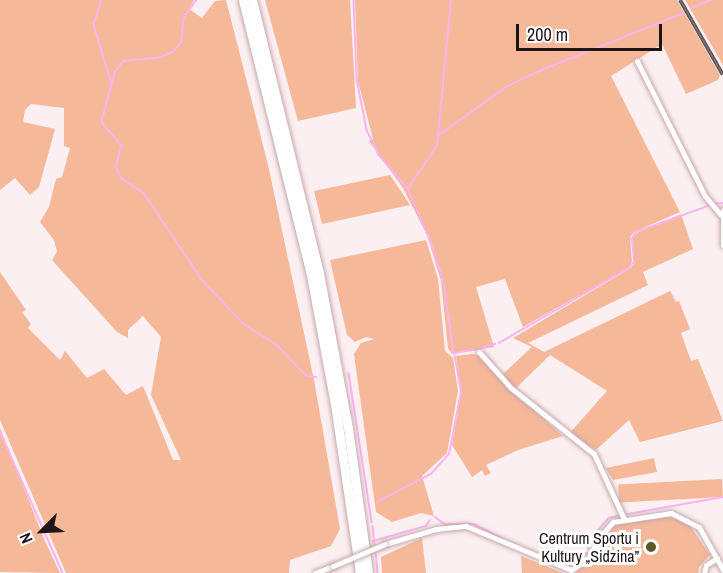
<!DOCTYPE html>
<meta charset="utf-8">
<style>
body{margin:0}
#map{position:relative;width:723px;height:573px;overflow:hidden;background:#fceff1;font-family:"Archivo Narrow",sans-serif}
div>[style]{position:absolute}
.green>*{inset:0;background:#f5b899;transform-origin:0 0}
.stream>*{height:1.5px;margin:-0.75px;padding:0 0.75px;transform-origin:0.75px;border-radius:0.75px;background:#fab2f0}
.roads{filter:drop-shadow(0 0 2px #c6a8ac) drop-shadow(0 0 2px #c6a8ac)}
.street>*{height:5px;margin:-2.5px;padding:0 2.5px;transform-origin:2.5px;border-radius:2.5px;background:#fff}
.highway>*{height:9px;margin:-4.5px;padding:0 4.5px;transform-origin:4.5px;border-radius:4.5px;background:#fff}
.rail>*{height:4px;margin-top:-2px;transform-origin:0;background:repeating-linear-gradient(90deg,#fff 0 4.5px,#63585a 0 9px);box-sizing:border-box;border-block:2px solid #63585a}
.bridges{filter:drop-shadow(0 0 2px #c6a8ac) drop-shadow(0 0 2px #c6a8ac)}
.street-bridge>*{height:5px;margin:-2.5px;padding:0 2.5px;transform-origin:2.5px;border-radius:2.5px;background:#fff}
.dots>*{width:16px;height:16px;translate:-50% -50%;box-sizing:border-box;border:3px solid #fff;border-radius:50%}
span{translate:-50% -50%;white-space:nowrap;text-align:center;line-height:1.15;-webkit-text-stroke:6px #fff;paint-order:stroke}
.poi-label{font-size:16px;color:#1f1416}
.right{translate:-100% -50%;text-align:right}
.north{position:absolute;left:12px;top:501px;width:60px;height:60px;-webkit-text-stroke:4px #fff;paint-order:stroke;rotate:246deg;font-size:16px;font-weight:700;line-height:24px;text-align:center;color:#1f1416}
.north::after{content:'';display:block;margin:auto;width:21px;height:27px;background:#1f1416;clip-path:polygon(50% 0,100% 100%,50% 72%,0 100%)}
.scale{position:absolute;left:516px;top:24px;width:146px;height:27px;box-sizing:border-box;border:3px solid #1f1416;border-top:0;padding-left:8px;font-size:18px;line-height:21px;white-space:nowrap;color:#1f1416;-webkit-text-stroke:4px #fff;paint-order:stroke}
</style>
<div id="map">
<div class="green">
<div style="clip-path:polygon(0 0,194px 0,189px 9px,202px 18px,215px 1px,226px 0,268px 165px,314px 380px,340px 529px,331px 546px,290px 560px,289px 573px,66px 573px,0 420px,0 272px,26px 310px,22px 312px,31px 324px,28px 328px,60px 360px,65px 351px,87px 378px,104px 369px,126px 395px,143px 386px,173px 460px,181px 460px,151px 395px,161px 337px,143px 316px,128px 330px,128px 338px,117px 332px,52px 260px,57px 252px,54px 240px,40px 222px,49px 207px,56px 179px,62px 177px,70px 148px,64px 146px,64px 108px,31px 104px,25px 110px,23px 122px,55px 129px,39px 187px,30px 195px,15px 178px,0 190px)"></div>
<div style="clip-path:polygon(265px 0,350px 0,356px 108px,298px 121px)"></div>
<div style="clip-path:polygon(355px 0,677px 0,720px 75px,718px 80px,686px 94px,662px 44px,611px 76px,680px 212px,634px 232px,630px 237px,632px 262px,628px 268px,523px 327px,505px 279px,476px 287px,494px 347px,452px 354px,448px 348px,441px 281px,427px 235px,403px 188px,369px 141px,373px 139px,358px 81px)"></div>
<div style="clip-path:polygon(685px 0,723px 0,723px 65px)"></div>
<div style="clip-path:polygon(390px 175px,410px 205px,322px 224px,314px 191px)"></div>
<div style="clip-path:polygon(681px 214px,693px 249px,643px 272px,648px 285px,528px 343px,544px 352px,670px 291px,676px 302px,679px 301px,690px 329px,681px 333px,691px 361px,698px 359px,723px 421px,640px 442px,629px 420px,596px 450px,568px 435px,607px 391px,550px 355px,515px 389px,503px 374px,532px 347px,513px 338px,629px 269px,634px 264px,633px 238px,637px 233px)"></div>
<div style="clip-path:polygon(426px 240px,438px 279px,445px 351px,453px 358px,458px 391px,447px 453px,422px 476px,434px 516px,421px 513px,392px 522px,376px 512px,354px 354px,361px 343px,374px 339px,366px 337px,355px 342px,347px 335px,330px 260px)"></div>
<div style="clip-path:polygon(472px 354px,481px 356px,511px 390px,563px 436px,518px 450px,486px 465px,491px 473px,485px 476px,482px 470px,472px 477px,452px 445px,461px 391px,456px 356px)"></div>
<div style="clip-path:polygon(0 428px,45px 541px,60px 573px,0 572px)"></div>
<div style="clip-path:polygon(654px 458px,657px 472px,613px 480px,606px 468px)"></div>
<div style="left:722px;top:479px;width:18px;height:104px;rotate:87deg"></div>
<div style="clip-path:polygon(664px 516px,687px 521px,710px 555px,699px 567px,698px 573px,576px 573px,616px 524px)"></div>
<div style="clip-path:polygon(422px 538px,426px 573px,382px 573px,381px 557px)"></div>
<div style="clip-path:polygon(521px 556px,563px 573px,522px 573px)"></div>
</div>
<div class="stream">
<div style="left:102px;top:0;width:26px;rotate:108deg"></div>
<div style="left:94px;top:25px;width:62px;rotate:73deg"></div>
<div style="left:197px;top:0;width:22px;rotate:126deg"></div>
<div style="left:184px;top:18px;width:24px;rotate:95deg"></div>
<div style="left:182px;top:42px;width:13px;rotate:129deg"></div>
<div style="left:174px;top:52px;width:15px;rotate:157deg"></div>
<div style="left:160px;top:58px;width:36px;rotate:175deg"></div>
<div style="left:124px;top:61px;width:15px;rotate:127deg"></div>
<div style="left:115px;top:73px;width:51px;rotate:104.9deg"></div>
<div style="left:102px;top:122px;width:31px;rotate:50deg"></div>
<div style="left:122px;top:146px;width:22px;rotate:106deg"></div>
<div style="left:116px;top:167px;width:13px;rotate:63deg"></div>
<div style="left:122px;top:179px;width:26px;rotate:32deg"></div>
<div style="left:144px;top:193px;width:106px;rotate:56.2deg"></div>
<div style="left:203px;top:281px;width:61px;rotate:46.3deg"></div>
<div style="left:245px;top:325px;width:36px;rotate:32deg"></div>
<div style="left:276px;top:344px;width:45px;rotate:45.9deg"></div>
<div style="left:307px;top:376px;width:9px;rotate:6deg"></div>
<div style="left:354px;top:0;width:79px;rotate:87.8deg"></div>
<div style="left:357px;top:79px;width:52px;rotate:78.9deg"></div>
<div style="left:367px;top:130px;width:28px;rotate:64deg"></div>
<div style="left:379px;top:155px;width:45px;rotate:49.5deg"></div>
<div style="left:408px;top:189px;width:52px;rotate:66.4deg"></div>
<div style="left:429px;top:237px;width:47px;rotate:71.6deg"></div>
<div style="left:444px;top:282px;width:72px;rotate:82deg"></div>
<div style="left:454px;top:353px;width:18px;rotate:-9deg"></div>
<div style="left:691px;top:8px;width:22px;rotate:-22deg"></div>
<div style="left:439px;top:135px;width:82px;rotate:-35.6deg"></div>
<div style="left:506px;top:87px;width:34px;rotate:-26deg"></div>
<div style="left:537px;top:72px;width:158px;rotate:-21.9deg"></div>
<div style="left:408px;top:188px;width:51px;rotate:-55.4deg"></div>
<div style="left:437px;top:146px;width:147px;rotate:-84.5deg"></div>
<div style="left:715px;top:204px;width:8px;rotate:-7deg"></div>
<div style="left:499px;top:343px;width:150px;rotate:-30deg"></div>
<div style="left:629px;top:268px;width:8px;rotate:-50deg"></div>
<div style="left:634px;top:262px;width:24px;rotate:-95deg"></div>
<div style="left:632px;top:238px;width:7px;rotate:-56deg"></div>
<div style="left:636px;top:232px;width:77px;rotate:-19.9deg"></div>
<div style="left:475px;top:350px;width:21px;rotate:-17deg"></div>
<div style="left:349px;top:373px;width:151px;rotate:81.2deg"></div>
<div style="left:0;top:431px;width:155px;rotate:66.1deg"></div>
<div style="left:377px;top:502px;width:61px;rotate:-27.4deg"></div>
<div style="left:431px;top:474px;width:27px;rotate:-48deg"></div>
<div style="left:449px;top:454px;width:63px;rotate:-79deg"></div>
<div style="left:461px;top:392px;width:36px;rotate:-100deg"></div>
<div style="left:628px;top:514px;width:97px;rotate:-10.1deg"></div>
<div style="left:435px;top:517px;width:12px;rotate:35deg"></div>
<div style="left:445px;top:524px;width:29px"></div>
<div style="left:474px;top:524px;width:33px;rotate:27deg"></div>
<div style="left:373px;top:526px;width:20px;rotate:84deg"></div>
<div style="left:373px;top:541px;width:55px;rotate:-15.8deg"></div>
<div style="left:426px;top:526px;width:7px;rotate:-56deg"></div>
<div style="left:588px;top:549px;width:23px;rotate:-61deg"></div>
<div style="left:599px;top:529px;width:15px;rotate:-48deg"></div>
<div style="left:609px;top:518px;width:9px;rotate:-13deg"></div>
<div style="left:376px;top:551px;width:22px;rotate:85deg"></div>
<div style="left:586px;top:554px;width:1px;rotate:-45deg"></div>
</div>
<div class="roads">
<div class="street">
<div style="left:637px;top:61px;width:151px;rotate:63.3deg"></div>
<div style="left:705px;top:196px;width:25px;rotate:50deg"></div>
<div style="left:723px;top:210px;width:35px;rotate:90deg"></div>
<div style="left:479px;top:352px;width:48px;rotate:48.4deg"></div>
<div style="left:511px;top:388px;width:106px;rotate:38.5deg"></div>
<div style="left:594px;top:454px;width:72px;rotate:65.2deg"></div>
<div style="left:385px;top:544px;width:53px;rotate:-16.4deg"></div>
<div style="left:436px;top:529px;width:30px;rotate:-6deg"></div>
<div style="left:466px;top:526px;width:114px;rotate:22.7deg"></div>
<div style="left:571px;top:570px;width:20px;rotate:-33deg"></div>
<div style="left:588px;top:559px;width:22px;rotate:-63deg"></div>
<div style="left:598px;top:539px;width:23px;rotate:-49deg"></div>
<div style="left:613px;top:522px;width:59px;rotate:-8.8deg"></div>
<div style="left:671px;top:513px;width:31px;rotate:27deg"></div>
<div style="left:699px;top:527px;width:49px;rotate:60.8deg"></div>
<div style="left:315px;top:573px;width:19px;rotate:-21deg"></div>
<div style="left:704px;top:573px;width:8px;rotate:-76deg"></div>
<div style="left:706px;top:565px;width:13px;rotate:-32deg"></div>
</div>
<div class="highway">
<div style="left:243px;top:0;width:283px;rotate:76.1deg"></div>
<div style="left:311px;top:275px;width:131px;rotate:79.5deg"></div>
<div style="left:335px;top:404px;width:171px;rotate:81.6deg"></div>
<div style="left:252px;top:0;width:281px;rotate:76.2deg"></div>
<div style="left:319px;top:273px;width:158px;rotate:79.4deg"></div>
<div style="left:348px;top:428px;width:146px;rotate:82.1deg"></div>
</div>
</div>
<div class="rail">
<div style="left:680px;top:0;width:86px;rotate:60.2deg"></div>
</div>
<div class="bridges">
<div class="street-bridge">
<div style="left:333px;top:566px;width:56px;rotate:-22.9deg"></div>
</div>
</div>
<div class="dots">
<div style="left:651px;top:547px;background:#5b5824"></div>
</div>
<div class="poi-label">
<span class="right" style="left:639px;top:547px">Centrum Sportu i<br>Kultury „Sidzina”</span>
</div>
<div class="north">N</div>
<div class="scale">200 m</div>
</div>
